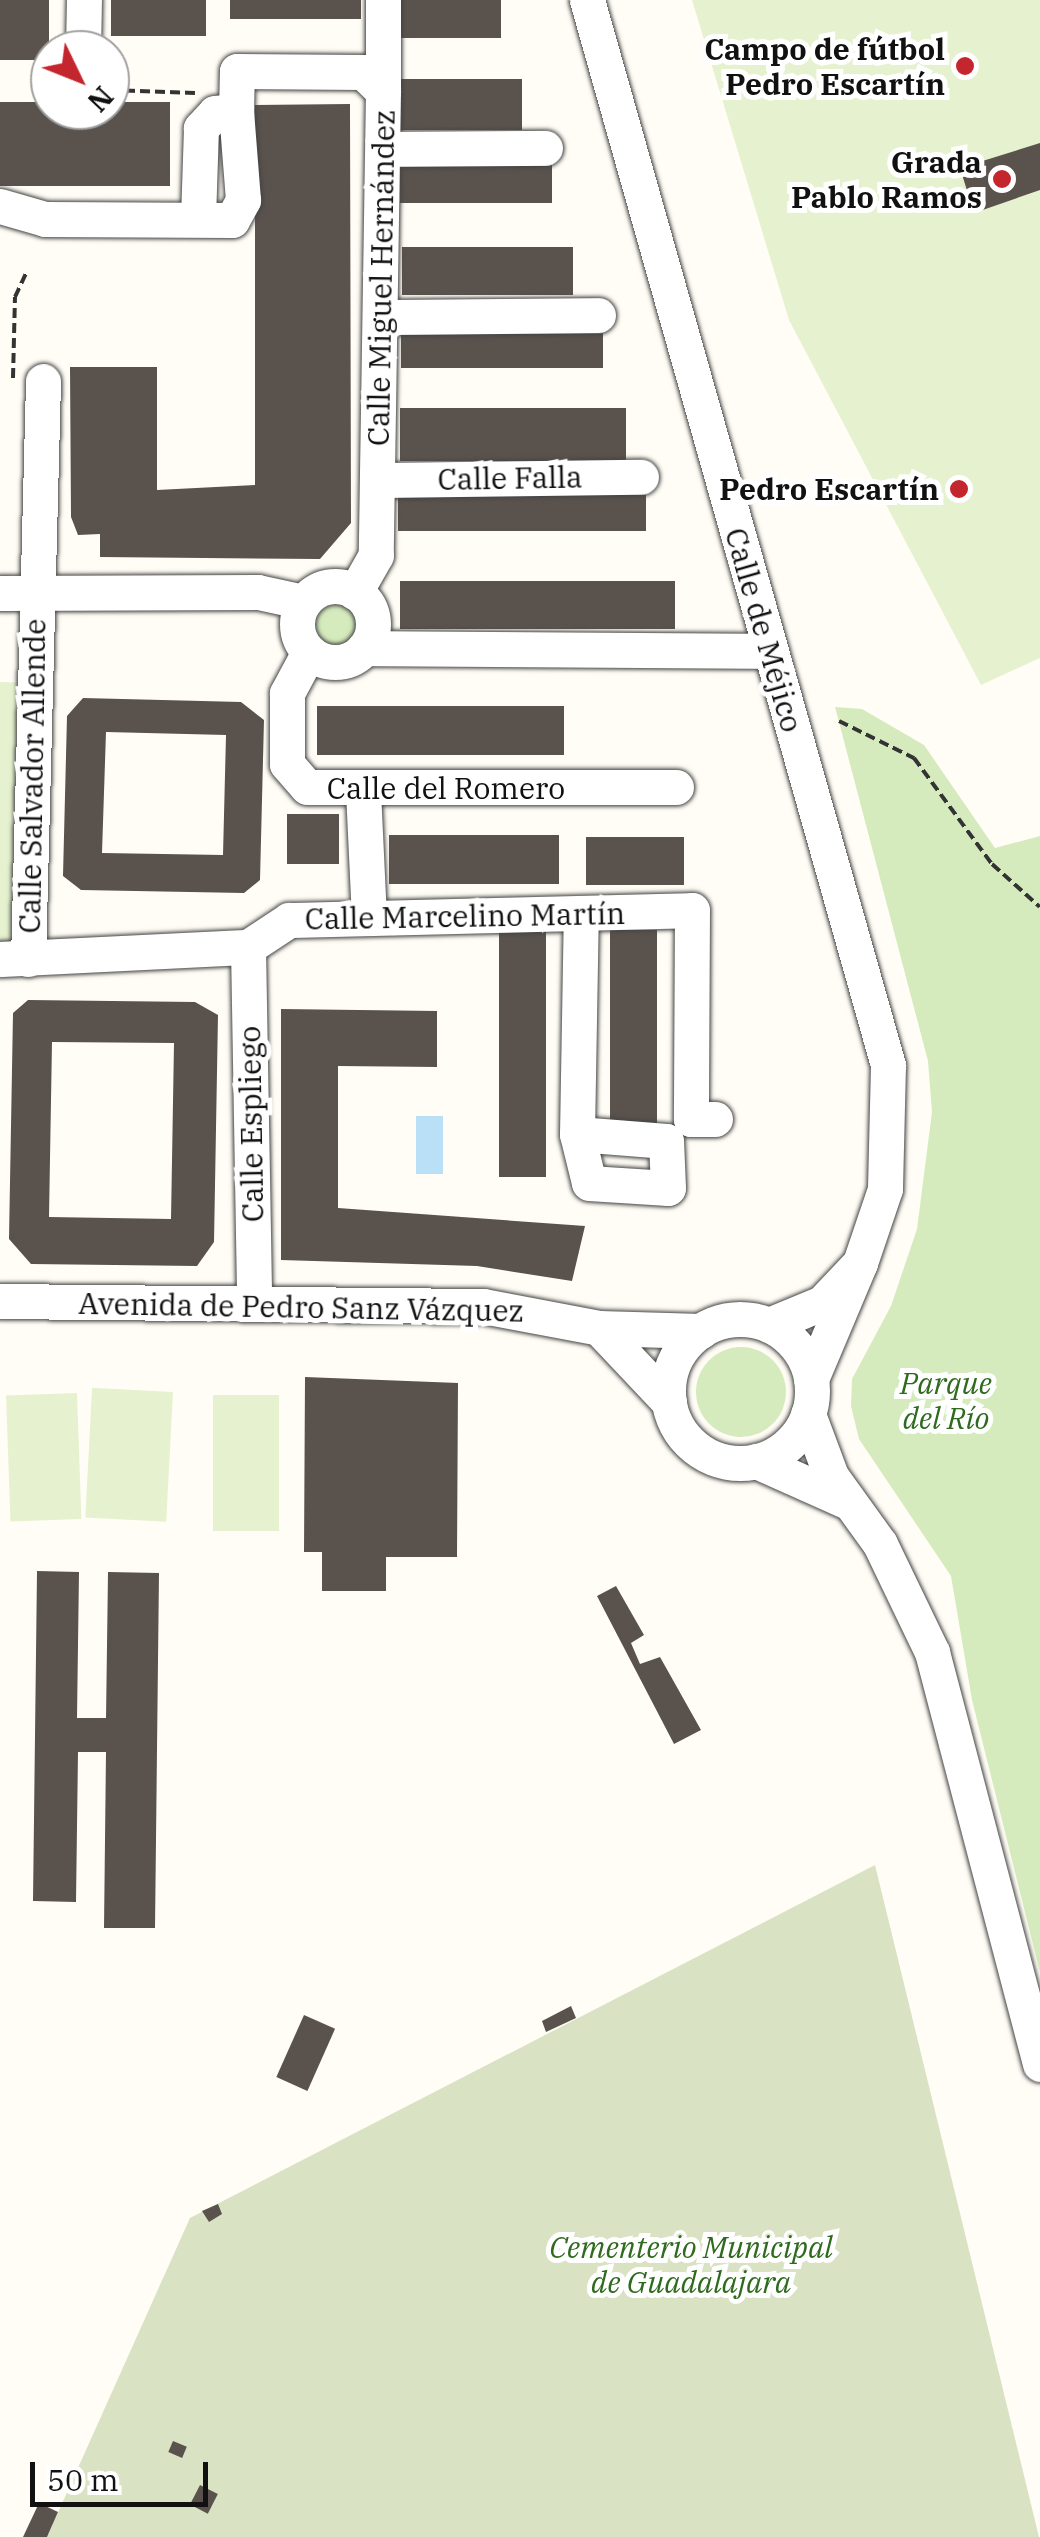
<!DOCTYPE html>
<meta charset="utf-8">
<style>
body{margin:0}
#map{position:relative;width:1040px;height:2537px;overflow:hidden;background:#fffdf5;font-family:"IBM Plex Serif",serif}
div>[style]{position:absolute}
.green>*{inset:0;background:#d5ebbd}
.round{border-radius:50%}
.cemetery>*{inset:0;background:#d9e3c4}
.pitch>*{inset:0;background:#e6f2cf;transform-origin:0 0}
.water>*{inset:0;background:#b9e0f7;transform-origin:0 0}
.building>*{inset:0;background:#5a524d;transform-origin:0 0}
.path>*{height:4px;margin-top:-2px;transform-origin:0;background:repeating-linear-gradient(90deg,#333 0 10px,transparent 0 15px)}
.roads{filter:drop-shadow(0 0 2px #444) drop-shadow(0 0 2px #444)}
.minor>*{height:35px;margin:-17.5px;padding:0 17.5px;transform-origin:17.5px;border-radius:17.5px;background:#fff}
.minor>.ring{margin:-17.5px;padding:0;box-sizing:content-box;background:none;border:35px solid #fff;border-radius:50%}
.dots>*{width:28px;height:28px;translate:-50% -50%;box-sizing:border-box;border:5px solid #fff;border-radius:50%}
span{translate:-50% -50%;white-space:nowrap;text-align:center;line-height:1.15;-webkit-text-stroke:10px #fff;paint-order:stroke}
.poi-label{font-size:30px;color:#111;font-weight:700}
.right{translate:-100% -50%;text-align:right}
.street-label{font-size:30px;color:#111}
.park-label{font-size:30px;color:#2f6b1f;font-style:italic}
.north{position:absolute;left:30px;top:30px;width:100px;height:100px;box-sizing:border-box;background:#fff;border:2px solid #a0a0a0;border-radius:50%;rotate:133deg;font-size:28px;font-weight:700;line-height:40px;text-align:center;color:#111}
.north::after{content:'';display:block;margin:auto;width:35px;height:45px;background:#c4262e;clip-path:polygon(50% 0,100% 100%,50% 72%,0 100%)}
.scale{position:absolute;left:30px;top:2462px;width:178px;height:45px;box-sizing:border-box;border:5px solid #111;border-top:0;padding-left:12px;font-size:30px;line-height:35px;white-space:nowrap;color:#111;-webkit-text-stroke:8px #fff;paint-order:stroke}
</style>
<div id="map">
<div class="green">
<div class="round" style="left:316px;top:605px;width:40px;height:40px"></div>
<div style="clip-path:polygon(835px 707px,862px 709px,924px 745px,995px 848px,1040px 836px,1040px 1972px,972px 1700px,951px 1576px,859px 1439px,851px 1406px,852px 1379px,891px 1306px,917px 1229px,932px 1112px,928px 1061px)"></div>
<div class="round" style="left:696px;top:1347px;width:90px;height:90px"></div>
</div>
<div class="cemetery">
<div style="clip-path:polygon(875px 1865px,1039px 2537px,47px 2537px,190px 2218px)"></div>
</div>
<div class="pitch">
<div style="clip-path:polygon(692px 0,1040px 0,1040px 658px,981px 685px,789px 320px)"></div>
<div style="left:0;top:682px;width:24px;height:265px;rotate:2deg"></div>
<div style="left:173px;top:1392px;width:130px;height:81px;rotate:93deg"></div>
<div style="left:77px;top:1393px;width:126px;height:71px;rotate:88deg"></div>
<div style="left:279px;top:1395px;width:136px;height:66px;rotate:90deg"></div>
</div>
<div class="water">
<div style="left:416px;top:1116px;width:27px;height:58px"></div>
</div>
<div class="building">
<div style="left:0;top:0;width:49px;height:60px"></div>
<div style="left:111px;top:0;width:95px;height:36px"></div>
<div style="left:230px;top:0;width:131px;height:19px"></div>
<div style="left:396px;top:0;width:105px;height:38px"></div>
<div style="left:522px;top:79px;width:51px;height:125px;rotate:90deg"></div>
<div style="left:170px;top:102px;width:84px;height:170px;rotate:90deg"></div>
<div style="clip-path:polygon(350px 104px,351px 523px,320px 559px,100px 557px,100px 534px,78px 535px,71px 517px,70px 367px,157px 367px,157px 490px,255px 485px,255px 105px)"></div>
<div style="clip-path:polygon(1040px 143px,1040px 190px,974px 213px,960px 168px)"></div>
<div style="left:552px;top:161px;width:42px;height:152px;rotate:90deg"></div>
<div style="left:573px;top:247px;width:48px;height:171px;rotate:90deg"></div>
<div style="left:603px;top:325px;width:43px;height:202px;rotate:90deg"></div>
<div style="left:626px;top:408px;width:53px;height:226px;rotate:90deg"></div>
<div style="left:646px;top:487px;width:44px;height:248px;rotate:90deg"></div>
<div style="left:675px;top:581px;width:48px;height:275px;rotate:90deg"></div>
<div style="clip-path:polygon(evenodd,83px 698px,241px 702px,264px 720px,260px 880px,244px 893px,81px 890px,63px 876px,67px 716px,83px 698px,106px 732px,226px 735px,223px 855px,102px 853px,106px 732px)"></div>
<div style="left:564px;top:706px;width:49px;height:247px;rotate:90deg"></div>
<div style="left:287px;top:814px;width:52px;height:50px"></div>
<div style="left:559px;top:835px;width:49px;height:170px;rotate:90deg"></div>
<div style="left:684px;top:837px;width:48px;height:98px;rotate:90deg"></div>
<div style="left:499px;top:930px;width:47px;height:247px"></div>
<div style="left:610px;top:930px;width:47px;height:198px"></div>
<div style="clip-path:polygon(evenodd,28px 1000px,195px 1002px,218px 1015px,214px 1242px,197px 1266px,31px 1264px,9px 1239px,13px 1013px,28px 1000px,52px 1042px,174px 1043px,171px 1219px,49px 1217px,52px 1042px)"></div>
<div style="clip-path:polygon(281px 1009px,437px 1011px,437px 1067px,338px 1066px,338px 1208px,585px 1226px,572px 1281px,477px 1266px,281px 1260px)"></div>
<div style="clip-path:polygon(305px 1377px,458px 1383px,457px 1557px,386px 1557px,386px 1591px,322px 1591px,322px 1552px,304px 1552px)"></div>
<div style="clip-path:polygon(37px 1571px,79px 1572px,77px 1718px,106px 1718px,108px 1572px,159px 1573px,155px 1928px,104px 1928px,106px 1752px,78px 1752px,76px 1902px,33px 1901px)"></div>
<div style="clip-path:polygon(616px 1586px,644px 1635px,631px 1643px,640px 1664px,660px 1657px,701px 1730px,674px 1744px,597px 1596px)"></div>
<div style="clip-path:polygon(571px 2006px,576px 2018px,546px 2032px,542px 2021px)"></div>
<div style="left:304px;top:2015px;width:34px;height:68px;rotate:24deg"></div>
<div style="clip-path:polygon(218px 2204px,222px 2214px,209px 2222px,202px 2211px)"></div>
<div style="left:173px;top:2441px;width:15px;height:12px;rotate:23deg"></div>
<div style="left:200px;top:2485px;width:20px;height:22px;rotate:27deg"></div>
<div style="clip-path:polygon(39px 2503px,58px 2512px,47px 2537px,23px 2537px)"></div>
</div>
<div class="path">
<div style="left:110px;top:90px;width:85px;rotate:2deg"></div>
<div style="left:13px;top:378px;width:81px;rotate:-88.6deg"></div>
<div style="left:15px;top:297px;width:29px;rotate:-65deg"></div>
<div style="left:839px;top:721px;width:84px;rotate:26.3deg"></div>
<div style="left:914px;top:758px;width:132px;rotate:53.7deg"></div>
<div style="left:992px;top:864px;width:64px;rotate:41.9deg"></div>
</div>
<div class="roads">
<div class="minor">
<div style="left:383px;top:0;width:91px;rotate:90deg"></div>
<div style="left:587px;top:0;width:1107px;rotate:74.22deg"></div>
<div style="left:888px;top:1065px;width:124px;rotate:91.4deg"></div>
<div style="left:885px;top:1189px;width:78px;rotate:108.7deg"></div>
<div style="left:83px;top:50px;width:50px;rotate:-88.9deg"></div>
<div style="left:236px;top:111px;width:40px;rotate:-88.6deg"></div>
<div style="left:237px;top:71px;width:126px;rotate:0.5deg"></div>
<div style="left:363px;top:72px;width:28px;rotate:44deg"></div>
<div style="left:383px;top:91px;width:464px;rotate:90.9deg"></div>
<div style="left:376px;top:555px;width:43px;rotate:119.6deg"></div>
<div style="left:384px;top:149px;width:161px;rotate:-0.4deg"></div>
<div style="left:0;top:206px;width:47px;rotate:16.1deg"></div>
<div style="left:45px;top:219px;width:187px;rotate:0.3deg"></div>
<div style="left:232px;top:220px;width:23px;rotate:-61deg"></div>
<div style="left:243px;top:200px;width:89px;rotate:-94.5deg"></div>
<div style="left:236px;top:111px;width:21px;rotate:175deg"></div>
<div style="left:215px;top:113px;width:21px;rotate:133deg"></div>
<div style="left:201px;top:128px;width:90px;rotate:91.9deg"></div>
<div style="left:381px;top:317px;width:217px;rotate:-0.5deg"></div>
<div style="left:379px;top:480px;width:262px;rotate:-0.7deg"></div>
<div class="ring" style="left:297px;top:586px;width:41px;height:41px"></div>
<div style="left:0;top:593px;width:258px;rotate:-0.2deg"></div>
<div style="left:258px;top:592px;width:47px;rotate:12.3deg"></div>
<div style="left:364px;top:648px;width:406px;rotate:0.4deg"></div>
<div style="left:309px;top:652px;width:47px;rotate:118.2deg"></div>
<div style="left:287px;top:693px;width:71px;rotate:90deg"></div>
<div style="left:287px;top:764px;width:30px;rotate:49deg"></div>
<div style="left:307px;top:787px;width:369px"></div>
<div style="left:363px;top:791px;width:125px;rotate:87.3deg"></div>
<div style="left:248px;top:947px;width:49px;rotate:-33.4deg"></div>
<div style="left:289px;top:920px;width:403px;rotate:-1.4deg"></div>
<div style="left:692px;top:910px;width:209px;rotate:90.3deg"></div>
<div style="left:691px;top:1119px;width:24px"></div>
<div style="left:248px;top:947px;width:354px;rotate:89deg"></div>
<div style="left:0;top:959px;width:248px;rotate:-2.8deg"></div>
<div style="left:28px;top:959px;width:578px;rotate:-88.51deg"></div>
<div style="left:577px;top:1134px;width:50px;rotate:76.2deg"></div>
<div style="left:589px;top:1183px;width:79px;rotate:3.6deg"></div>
<div style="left:668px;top:1188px;width:47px;rotate:-92.4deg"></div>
<div style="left:666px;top:1141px;width:89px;rotate:-175.5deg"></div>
<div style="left:577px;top:1134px;width:221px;rotate:-89deg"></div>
<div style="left:0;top:1301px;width:483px;rotate:0.6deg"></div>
<div style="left:483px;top:1306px;width:118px;rotate:10.7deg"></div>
<div style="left:599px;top:1328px;width:102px;rotate:1.7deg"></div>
<div class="ring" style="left:668px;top:1319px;width:109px;height:109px"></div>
<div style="left:769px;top:1325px;width:57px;rotate:-22.5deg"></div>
<div style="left:822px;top:1303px;width:55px;rotate:-46.5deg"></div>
<div style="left:860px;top:1263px;width:126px;rotate:112.9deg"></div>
<div style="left:599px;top:1328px;width:102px;rotate:46.6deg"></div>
<div style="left:808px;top:1414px;width:66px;rotate:69.6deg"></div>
<div style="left:831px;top:1476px;width:84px;rotate:54.2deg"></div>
<div style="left:880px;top:1544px;width:120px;rotate:64.3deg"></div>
<div style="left:932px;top:1652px;width:426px;rotate:75.3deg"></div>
<div style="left:756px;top:1461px;width:98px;rotate:24deg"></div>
</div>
</div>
<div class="dots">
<div style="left:965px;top:66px;background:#c4262e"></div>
<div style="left:1002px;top:179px;background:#c4262e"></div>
<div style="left:959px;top:489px;background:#c4262e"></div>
</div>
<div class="poi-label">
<span class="right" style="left:945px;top:66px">Campo de fútbol<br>Pedro Escartín</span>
<span class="right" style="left:982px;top:179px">Grada<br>Pablo Ramos</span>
<span class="right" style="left:939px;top:489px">Pedro Escartín</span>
</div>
<div class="street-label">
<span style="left:381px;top:278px;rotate:-89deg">Calle Miguel Hernández</span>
<span style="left:510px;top:478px;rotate:-1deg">Calle Falla</span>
<span style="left:764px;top:630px;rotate:74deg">Calle de Méjico</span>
<span style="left:32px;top:776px;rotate:-89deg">Calle Salvador Allende</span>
<span style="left:446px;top:788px">Calle del Romero</span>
<span style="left:465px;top:916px;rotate:-1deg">Calle Marcelino Martín</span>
<span style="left:251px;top:1124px;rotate:-91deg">Calle Espliego</span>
<span style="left:301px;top:1307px;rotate:1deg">Avenida de Pedro Sanz Vázquez</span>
</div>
<div class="park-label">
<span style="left:946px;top:1400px">Parque<br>del Río</span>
<span style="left:691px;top:2264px">Cementerio Municipal<br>de Guadalajara</span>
</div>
<div class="north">N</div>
<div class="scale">50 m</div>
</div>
